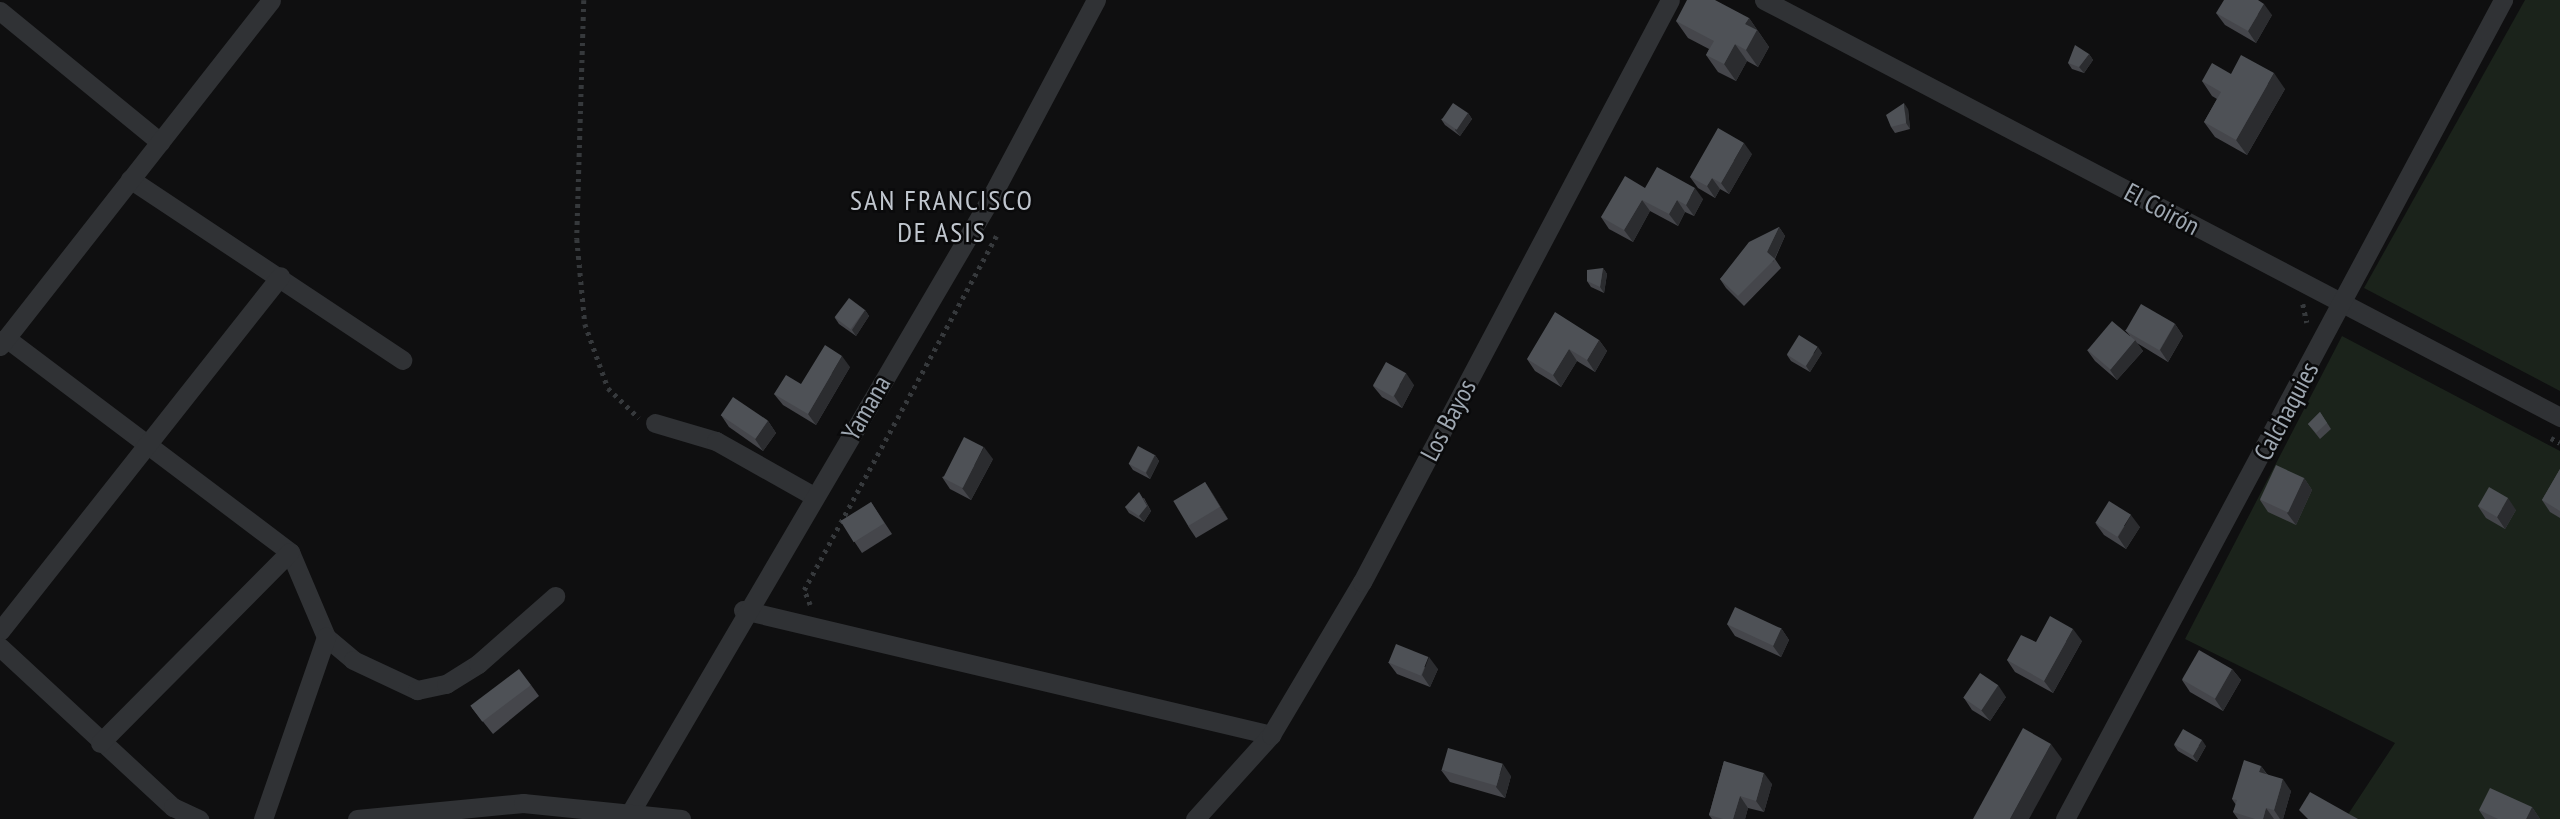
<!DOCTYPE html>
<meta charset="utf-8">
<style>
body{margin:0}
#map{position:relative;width:2560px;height:819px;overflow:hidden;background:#0f0f10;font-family:"PT Sans Narrow",sans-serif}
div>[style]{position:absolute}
.green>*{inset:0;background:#1b231b}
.path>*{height:4.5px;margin-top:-2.25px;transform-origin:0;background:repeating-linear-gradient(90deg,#36393c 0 3.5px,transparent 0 8.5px)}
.street>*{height:19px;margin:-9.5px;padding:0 9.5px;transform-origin:9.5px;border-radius:9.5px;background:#303235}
.wall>*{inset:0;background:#45464b}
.shaded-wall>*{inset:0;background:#2b2c2f}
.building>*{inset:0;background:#4e5156;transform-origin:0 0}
span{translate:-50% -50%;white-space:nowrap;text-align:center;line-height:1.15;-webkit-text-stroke:5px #0a0a0b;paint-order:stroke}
.street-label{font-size:26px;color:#9fa8b2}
.neighbourhood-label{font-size:28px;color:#c0c6ce;letter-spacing:2px}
</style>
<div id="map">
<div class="green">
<div style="clip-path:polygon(2525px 0,2560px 0,2560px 391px,2364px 288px)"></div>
<div style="clip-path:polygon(2342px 336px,2560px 451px,2560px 819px,2345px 819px,2395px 743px,2185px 639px)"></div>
</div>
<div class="path">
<div style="left:584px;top:0;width:239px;rotate:91.7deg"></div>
<div style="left:577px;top:239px;width:85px;rotate:84.6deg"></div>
<div style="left:585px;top:324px;width:68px;rotate:70.2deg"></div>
<div style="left:608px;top:388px;width:43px;rotate:44.1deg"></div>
<div style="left:2303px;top:304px;width:19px;rotate:78deg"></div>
<div style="left:2551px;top:438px;width:10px;rotate:29deg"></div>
<div style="left:810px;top:605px;width:16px;rotate:-112deg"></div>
<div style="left:804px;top:590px;width:403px;rotate:-61.5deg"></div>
</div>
<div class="street">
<div style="left:1764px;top:0;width:899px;rotate:27.65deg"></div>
<div style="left:0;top:11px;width:207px;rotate:39.3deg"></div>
<div style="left:130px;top:179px;width:327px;rotate:33.6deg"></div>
<div style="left:6px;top:338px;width:356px;rotate:37deg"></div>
<div style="left:290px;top:552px;width:92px;rotate:67deg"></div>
<div style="left:326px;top:637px;width:35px;rotate:40deg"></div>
<div style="left:353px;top:660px;width:71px;rotate:25.1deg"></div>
<div style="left:417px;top:690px;width:30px;rotate:-12deg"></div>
<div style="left:446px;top:684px;width:38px;rotate:-32deg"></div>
<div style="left:478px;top:664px;width:103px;rotate:-41.4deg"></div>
<div style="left:0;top:346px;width:439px;rotate:-51.9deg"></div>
<div style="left:655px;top:423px;width:64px;rotate:16.4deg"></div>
<div style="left:716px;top:441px;width:110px;rotate:29.4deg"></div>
<div style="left:743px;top:610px;width:543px;rotate:13.32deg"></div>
<div style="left:0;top:631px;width:452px;rotate:-51.7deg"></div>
<div style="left:0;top:647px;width:236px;rotate:42.8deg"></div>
<div style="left:173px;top:807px;width:29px;rotate:25deg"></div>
<div style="left:100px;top:743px;width:269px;rotate:-45.2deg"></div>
<div style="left:630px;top:813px;width:710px;rotate:-59.6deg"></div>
<div style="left:989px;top:201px;width:228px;rotate:-62deg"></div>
<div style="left:263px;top:819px;width:193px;rotate:-70.9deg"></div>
<div style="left:357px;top:819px;width:167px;rotate:-5.5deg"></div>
<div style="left:523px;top:803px;width:159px;rotate:5.8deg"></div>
<div style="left:1195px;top:819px;width:113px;rotate:-47.9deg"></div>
<div style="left:1271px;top:735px;width:178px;rotate:-59.3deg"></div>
<div style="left:1362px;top:582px;width:658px;rotate:-62.11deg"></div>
<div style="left:2065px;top:819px;width:929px;rotate:-61.86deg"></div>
</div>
<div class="wall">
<div style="clip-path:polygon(2216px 13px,2272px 15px,2256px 43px,2225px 25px)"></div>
<div style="clip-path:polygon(1749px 18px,1769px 47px,1758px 67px,1747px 61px,1736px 81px,1718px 72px,1706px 55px,1709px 49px,1688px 38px,1676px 21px)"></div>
<div style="clip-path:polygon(2089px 54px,2093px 60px,2084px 73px,2072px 69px,2068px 63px)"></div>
<div style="clip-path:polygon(2231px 74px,2285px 89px,2247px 155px,2215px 137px,2204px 122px,2217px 99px,2212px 96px,2202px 81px)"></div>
<div style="clip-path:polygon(1908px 109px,1910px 129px,1895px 133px,1891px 127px)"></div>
<div style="clip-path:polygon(1468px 113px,1472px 119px,1460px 136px,1445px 125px,1441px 119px)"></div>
<div style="clip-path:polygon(1752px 154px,1729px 194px,1720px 189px,1715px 198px,1698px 188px,1690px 177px)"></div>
<div style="clip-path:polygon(1645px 188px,1703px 199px,1694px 216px,1685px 212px,1678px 226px,1650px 211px,1633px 242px,1609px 229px,1601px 217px)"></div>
<div style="clip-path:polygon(1779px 227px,1785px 236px,1775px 259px,1781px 268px,1744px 306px,1726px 288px,1720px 279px)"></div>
<div style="clip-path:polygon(1603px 268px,1607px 274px,1604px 293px,1591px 287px,1587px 281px)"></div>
<div style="clip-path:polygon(865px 310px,869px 316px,856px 336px,839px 324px,835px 318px)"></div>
<div style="clip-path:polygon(2175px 324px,2183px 336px,2168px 362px,2137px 343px,2143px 351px,2117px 380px,2095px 361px,2087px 350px,2130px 336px,2125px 330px)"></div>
<div style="clip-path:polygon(1599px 340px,1607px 351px,1595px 372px,1577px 361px,1561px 387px,1535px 371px,1527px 359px)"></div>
<div style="clip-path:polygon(1822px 353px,1810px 372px,1791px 361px,1787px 355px)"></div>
<div style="clip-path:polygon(850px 367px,816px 425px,783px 405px,774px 394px)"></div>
<div style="clip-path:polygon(1414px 385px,1402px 408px,1382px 397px,1373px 386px)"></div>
<div style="clip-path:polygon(2320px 412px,2331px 429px,2320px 439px,2308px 424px)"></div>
<div style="clip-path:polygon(721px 415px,768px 421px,776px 433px,763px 451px,729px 427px)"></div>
<div style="clip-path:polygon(1155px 455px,1159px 461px,1150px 479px,1133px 470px,1129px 464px)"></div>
<div style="clip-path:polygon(993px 459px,971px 500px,950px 489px,942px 477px)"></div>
<div style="clip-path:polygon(2560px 469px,2560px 518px,2550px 512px,2542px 500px)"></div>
<div style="clip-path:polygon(2304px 478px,2312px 490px,2296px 525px,2268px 512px,2260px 500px)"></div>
<div style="clip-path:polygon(1205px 482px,1228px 519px,1196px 538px,1188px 526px)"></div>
<div style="clip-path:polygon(1144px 498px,1151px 511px,1144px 522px,1129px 513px,1125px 507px)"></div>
<div style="clip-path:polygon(871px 502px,892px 534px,862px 553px,854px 541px)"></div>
<div style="clip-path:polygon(2478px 506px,2516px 510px,2505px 529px,2486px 518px)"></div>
<div style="clip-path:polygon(2096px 524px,2140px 527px,2126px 549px,2104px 535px)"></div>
<div style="clip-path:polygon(1727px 624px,1781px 628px,1789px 640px,1781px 657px,1735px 636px)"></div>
<div style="clip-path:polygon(2082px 641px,2053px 693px,2015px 672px,2007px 660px,2036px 642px)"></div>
<div style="clip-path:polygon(1388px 662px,1438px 669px,1430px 687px,1397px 674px)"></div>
<div style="clip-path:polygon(2232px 669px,2241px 680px,2223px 711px,2190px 692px,2182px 680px)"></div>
<div style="clip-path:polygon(531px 685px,539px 696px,493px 734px,472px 708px)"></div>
<div style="clip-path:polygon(2006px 697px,1990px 721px,1972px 710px,1964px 698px)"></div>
<div style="clip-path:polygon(2174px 745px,2206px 746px,2197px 762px,2178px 751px)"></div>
<div style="clip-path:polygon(1724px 761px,1772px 784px,1764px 812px,1748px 808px,1745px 819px,1712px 819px,1709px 815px)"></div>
<div style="clip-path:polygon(2261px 766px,2267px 774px,2291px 791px,2283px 819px,2238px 819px,2233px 812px,2236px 805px,2232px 799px)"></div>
<div style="clip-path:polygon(1441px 770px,1511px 776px,1505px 798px,1450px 782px)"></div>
<div style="clip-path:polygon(2532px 807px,2540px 819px,2485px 819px,2479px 810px)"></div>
</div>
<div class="shaded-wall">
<div style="clip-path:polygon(2264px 4px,2272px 15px,2256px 43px,2248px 31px)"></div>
<div style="clip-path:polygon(1749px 18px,1769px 47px,1758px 67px,1746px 50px,1745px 24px)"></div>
<div style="clip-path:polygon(1735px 44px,1747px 61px,1736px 81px,1724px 64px)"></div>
<div style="clip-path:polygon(2089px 54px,2093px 60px,2084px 73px,2079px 67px)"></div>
<div style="clip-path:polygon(2274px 73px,2285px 89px,2247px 155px,2236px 140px)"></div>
<div style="clip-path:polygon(1904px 103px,1908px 109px,1910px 129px,1906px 123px)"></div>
<div style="clip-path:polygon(1468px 113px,1472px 119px,1460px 136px,1455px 130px)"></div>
<div style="clip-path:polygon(1744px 143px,1752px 154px,1729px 194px,1721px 183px)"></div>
<div style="clip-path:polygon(1712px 178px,1720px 189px,1715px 198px,1707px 186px)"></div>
<div style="clip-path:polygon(1695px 188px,1703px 199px,1694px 216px,1686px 205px)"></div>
<div style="clip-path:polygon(1642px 200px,1650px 211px,1633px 242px,1624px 230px)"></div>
<div style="clip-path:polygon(1677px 200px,1685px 212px,1678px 226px,1669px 214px)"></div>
<div style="clip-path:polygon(1779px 227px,1785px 236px,1773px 262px,1767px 252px)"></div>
<div style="clip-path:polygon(1603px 268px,1607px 274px,1604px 293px,1600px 287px)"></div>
<div style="clip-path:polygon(865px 310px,869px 316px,856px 336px,852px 330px)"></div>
<div style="clip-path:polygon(2175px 324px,2183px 336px,2168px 362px,2160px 350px)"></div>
<div style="clip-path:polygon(1599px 340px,1607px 351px,1595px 372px,1587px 360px)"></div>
<div style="clip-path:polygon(2135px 340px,2143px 351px,2117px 380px,2110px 370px)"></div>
<div style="clip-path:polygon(1818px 347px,1822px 353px,1810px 372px,1806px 366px)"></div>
<div style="clip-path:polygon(1569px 349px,1577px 361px,1561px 387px,1553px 375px)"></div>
<div style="clip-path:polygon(842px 356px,850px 367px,816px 425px,808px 414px)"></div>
<div style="clip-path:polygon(1406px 373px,1414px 385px,1402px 408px,1394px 396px)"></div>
<div style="clip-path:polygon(768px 421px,776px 433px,763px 451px,755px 439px)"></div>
<div style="clip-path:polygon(984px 447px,993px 459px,971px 500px,962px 488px)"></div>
<div style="clip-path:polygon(1155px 455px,1159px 461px,1150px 479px,1146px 473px)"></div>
<div style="clip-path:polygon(2304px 478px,2312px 490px,2296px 525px,2287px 513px)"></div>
<div style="clip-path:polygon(1205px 482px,1213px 494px,1228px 519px,1220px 507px)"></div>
<div style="clip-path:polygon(1139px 492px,1151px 511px,1144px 522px,1139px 516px)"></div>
<div style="clip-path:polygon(2508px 498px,2516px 510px,2505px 529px,2497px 517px)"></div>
<div style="clip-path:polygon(2131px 515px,2140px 527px,2126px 549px,2118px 537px)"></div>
<div style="clip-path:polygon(1781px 628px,1789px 640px,1781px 657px,1773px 646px)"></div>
<div style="clip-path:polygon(2073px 629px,2082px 641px,2053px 693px,2044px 681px)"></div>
<div style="clip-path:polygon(1429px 657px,1438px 669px,1430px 687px,1422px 675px)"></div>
<div style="clip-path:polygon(2232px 669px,2241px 680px,2223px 711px,2215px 699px)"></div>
<div style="clip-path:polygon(1998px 685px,2006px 697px,1990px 721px,1981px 710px)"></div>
<div style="clip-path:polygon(2202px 740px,2206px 746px,2197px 762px,2193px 756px)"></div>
<div style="clip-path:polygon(2051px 744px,2062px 759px,2029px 819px,2010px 819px)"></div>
<div style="clip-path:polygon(1503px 764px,1511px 776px,1505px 798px,1496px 787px)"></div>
<div style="clip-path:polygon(2261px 766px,2269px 778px,2259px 772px)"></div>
<div style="clip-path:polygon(1764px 773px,1772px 784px,1764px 812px,1756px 801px)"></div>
<div style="clip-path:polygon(2283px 779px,2291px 791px,2283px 819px,2280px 819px,2274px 810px)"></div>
<div style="clip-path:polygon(1740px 796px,1748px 808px,1745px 819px,1733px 819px)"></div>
<div style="clip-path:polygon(2532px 807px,2540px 819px,2526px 819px)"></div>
<div style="clip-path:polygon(2266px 808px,2274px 819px,2263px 819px)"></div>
</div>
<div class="building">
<div style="clip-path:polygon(1687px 0,1715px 0,1749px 18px,1745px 24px,1757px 30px,1746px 50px,1735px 44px,1724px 64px,1706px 55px,1714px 41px,1676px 21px)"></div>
<div style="clip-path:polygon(2224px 0,2258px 0,2264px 4px,2248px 31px,2216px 13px)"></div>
<div style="clip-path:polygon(2075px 45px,2089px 54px,2079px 67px,2068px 63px)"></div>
<div style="clip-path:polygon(2241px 55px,2274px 73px,2236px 140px,2204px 122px,2221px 92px,2202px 81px,2212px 63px,2231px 74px)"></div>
<div style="left:1453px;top:103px;width:18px;height:20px;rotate:34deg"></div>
<div style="clip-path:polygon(1904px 103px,1906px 123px,1891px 127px,1886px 115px)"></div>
<div style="clip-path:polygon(1718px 128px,1744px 143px,1721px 183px,1712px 178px,1707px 186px,1690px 177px)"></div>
<div style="clip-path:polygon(1657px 167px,1695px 188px,1686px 205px,1677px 200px,1669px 214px,1642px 200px,1624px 230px,1601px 217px,1625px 176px,1645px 188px)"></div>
<div style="clip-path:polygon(1779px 227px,1767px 252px,1775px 259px,1738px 296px,1720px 279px,1749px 242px)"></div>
<div style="clip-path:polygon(1603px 268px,1600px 287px,1587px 281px,1587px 270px)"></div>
<div style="left:849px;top:298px;width:20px;height:24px;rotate:37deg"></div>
<div style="left:2141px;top:304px;width:39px;height:31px;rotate:30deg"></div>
<div style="clip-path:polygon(1555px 312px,1599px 340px,1587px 360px,1569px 349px,1553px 375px,1527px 359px)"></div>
<div style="left:2112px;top:321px;width:30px;height:38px;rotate:40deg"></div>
<div style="left:1799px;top:335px;width:22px;height:23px;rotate:32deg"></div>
<div style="clip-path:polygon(825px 345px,842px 356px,808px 414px,774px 394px,786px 375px,801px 384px)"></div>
<div style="left:1386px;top:362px;width:23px;height:27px;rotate:29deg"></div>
<div style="left:733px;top:397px;width:42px;height:22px;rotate:34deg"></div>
<div style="clip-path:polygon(2320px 412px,2327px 423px,2316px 433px,2308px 424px)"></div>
<div style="left:964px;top:437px;width:22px;height:46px;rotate:27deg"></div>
<div style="left:1138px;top:446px;width:19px;height:20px;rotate:28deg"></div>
<div style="left:2276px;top:465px;width:31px;height:38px;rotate:25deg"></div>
<div style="clip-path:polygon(2560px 469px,2560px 511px,2542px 500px)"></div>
<div style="left:1205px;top:482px;width:29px;height:37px;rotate:59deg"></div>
<div style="left:2489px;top:487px;width:22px;height:22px;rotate:30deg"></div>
<div style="clip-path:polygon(1139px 492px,1147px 506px,1139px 516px,1125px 507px)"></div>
<div style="left:2109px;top:501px;width:26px;height:26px;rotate:32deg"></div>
<div style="left:871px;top:502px;width:25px;height:36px;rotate:58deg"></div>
<div style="left:1735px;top:607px;width:51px;height:19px;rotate:25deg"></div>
<div style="clip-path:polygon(2050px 616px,2073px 629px,2044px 681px,2007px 660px,2021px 635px,2036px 642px)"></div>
<div style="left:1396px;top:644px;width:35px;height:20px;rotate:22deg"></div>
<div style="left:2199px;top:650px;width:38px;height:34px;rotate:30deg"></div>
<div style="left:519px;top:669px;width:20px;height:61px;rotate:53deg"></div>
<div style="left:1980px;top:673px;width:22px;height:30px;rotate:34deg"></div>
<div style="clip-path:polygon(2023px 728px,2051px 744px,2010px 819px,1973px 819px)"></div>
<div style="left:2183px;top:729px;width:22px;height:18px;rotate:30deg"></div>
<div style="left:1448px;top:748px;width:57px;height:23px;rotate:16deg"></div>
<div style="clip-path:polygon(2244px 760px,2261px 766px,2259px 772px,2283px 779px,2274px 810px,2266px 808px,2263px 819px,2255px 819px,2233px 812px,2237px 800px,2232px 799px)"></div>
<div style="clip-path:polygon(1724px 761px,1764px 773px,1756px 801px,1740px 796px,1733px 819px,1723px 819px,1709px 815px)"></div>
<div style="clip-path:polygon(2490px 788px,2532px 807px,2526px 819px,2498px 819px,2479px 810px)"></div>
<div style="clip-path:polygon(2310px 792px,2358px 819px,2308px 819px,2299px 810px)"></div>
</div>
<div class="street-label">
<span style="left:2162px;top:209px;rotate:28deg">El Coirón</span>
<span style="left:866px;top:408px;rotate:-60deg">Yamana</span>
<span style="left:2286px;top:411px;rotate:-62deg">Calchaquies</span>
<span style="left:1448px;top:420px;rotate:-62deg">Los Bayos</span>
</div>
<div class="neighbourhood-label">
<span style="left:942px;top:216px">SAN FRANCISCO<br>DE ASIS</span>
</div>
</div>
